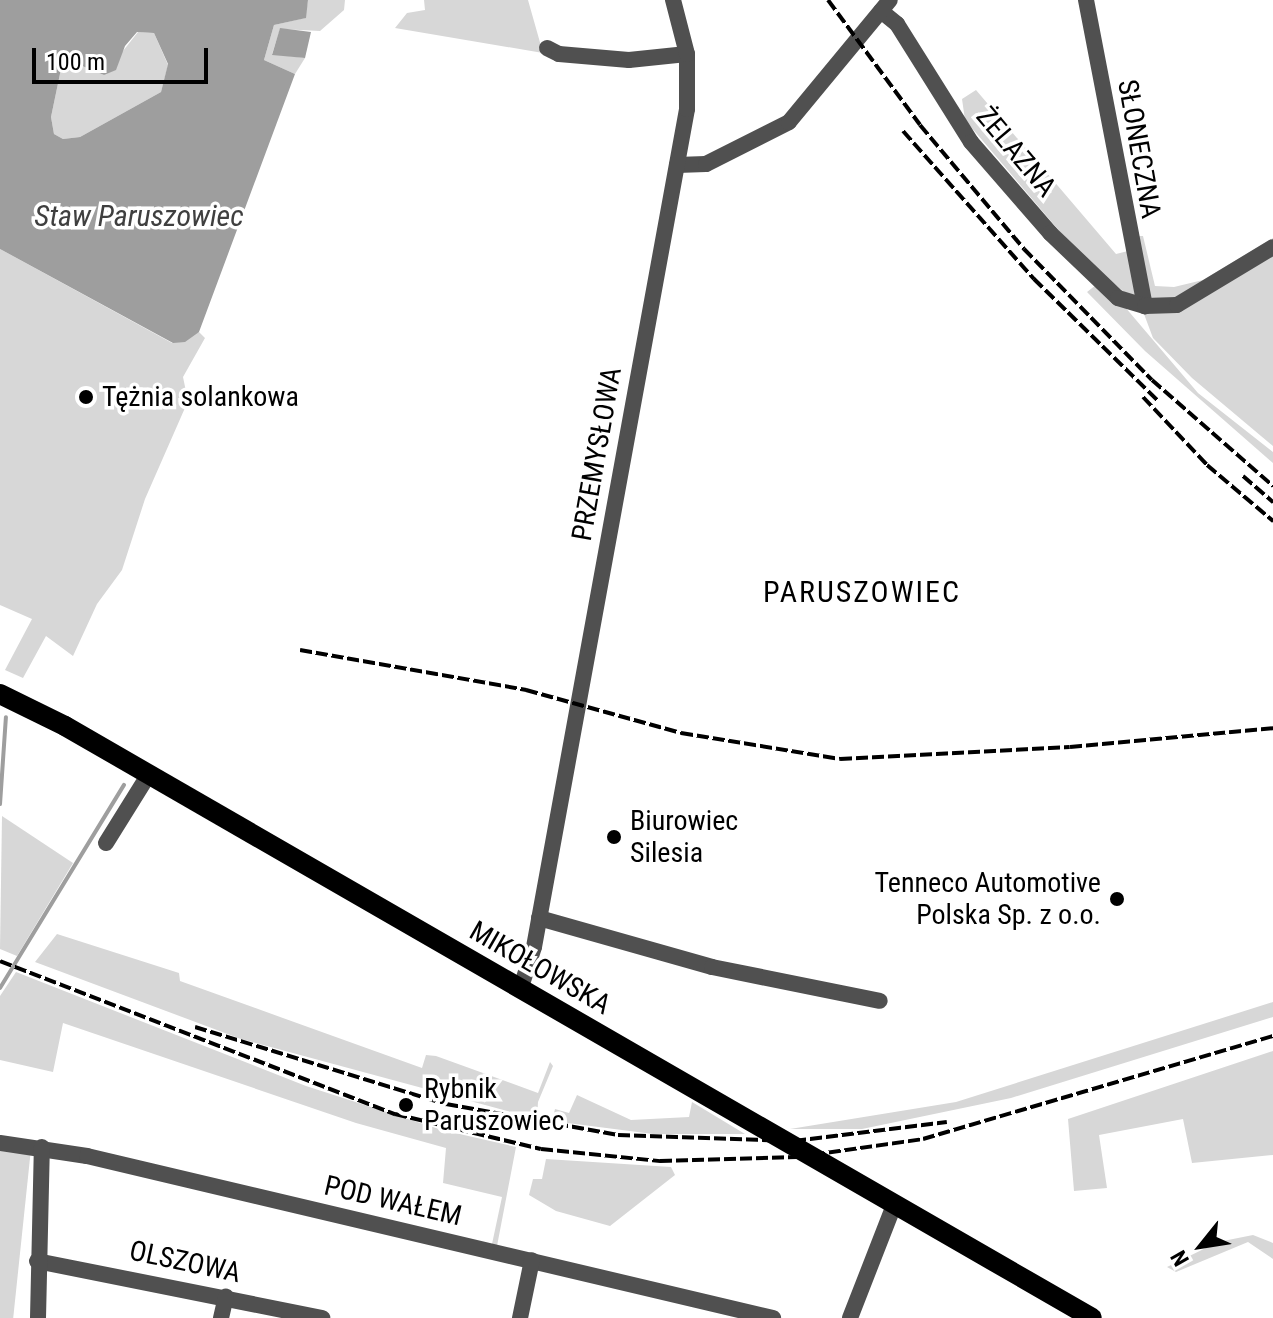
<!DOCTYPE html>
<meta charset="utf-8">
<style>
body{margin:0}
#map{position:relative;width:1273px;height:1318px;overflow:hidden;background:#fff;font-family:"Roboto Condensed",sans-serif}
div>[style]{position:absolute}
.green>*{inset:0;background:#d7d7d7;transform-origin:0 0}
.water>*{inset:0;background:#9e9e9e}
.stream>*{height:4px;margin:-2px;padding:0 2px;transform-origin:2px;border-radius:2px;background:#9e9e9e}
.minor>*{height:16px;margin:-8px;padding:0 8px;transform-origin:8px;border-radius:8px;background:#505050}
.major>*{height:20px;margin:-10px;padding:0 10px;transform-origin:10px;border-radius:10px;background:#000}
.rail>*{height:4px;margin-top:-2px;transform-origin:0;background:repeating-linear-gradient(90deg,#000 0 12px,transparent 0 16px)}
.dots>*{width:22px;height:22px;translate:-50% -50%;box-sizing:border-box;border:4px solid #fff;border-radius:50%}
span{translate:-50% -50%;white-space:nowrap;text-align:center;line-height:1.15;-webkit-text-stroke:7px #fff;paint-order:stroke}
.street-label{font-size:28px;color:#000}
.poi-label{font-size:28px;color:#000}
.left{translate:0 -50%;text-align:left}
.right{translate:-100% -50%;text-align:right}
.water-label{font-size:30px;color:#3f3f3f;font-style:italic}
.neighbourhood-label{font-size:30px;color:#000;letter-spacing:2px}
.north{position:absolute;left:1161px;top:1206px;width:80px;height:80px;-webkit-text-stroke:6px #fff;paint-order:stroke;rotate:240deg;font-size:22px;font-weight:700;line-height:32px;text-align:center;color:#000}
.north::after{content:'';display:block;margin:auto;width:28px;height:36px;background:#000;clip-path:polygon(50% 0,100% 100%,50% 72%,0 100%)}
.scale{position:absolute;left:32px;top:48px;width:176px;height:36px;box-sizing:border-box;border:4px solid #000;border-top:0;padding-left:10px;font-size:24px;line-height:28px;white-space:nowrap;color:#000;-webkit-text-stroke:6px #fff;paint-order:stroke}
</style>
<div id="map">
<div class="green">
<div style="clip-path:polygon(308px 0,345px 0,344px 10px,320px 31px,280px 29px,272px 54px,305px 58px,295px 74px,264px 60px,274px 25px,305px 18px)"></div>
<div style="clip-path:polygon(424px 0,528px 0,543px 53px,395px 28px,407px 13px,425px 10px)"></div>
<div style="clip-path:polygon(138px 32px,154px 33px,168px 65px,161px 92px,80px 137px,63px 139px,54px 134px,51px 117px,61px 69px,75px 63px,104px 75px)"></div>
<div style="clip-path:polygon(976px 90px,1116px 254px,1128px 251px,1138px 294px,1133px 299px,1084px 260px,965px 120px,962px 99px)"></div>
<div style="clip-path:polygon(1138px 236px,1143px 236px,1155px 286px,1174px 287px,1203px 280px,1273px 238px,1273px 242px,1181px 299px,1150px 298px)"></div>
<div style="clip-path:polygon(0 249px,172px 343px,199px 332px,205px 338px,183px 377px,188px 401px,145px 499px,122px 570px,97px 604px,73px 656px,46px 636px,23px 678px,5px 670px,32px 619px,0 605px)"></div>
<div style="clip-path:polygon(1273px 252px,1273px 446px,1192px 378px,1153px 338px,1144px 314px,1161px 312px)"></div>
<div style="clip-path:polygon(1096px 285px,1125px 307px,1198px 393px,1273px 452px,1273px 463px,1145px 351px,1087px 292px)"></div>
<div style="clip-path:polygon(2px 816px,73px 863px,17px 956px,0 949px)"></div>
<div style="clip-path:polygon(57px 934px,179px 973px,180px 981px,422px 1068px,426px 1055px,436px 1056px,538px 1093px,550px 1062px,553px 1066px,538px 1102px,537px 1119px,241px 1039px,35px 962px)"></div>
<div style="clip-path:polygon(16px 972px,306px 1086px,442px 1130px,516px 1147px,497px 1246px,492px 1244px,502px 1197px,443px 1183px,446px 1148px,356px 1123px,63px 1023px,53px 1072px,0 1060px,0 996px)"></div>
<div style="clip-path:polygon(1273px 1002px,1273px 1017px,1011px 1098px,862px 1129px,790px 1129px,956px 1102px)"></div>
<div style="clip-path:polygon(1273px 1051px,1273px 1155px,1192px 1163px,1183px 1119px,1099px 1135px,1107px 1188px,1074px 1191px,1068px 1119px)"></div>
<div style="clip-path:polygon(577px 1095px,631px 1120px,689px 1117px,692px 1102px,745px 1134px,653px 1134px,552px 1121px,555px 1109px,569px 1113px)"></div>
<div style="left:0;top:1147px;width:31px;height:171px;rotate:6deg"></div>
<div style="clip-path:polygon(546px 1159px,671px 1167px,675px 1175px,610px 1226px,556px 1211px,529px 1195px,533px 1179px,542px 1179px)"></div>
<div style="clip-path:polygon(1253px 1235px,1273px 1243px,1273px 1259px,1248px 1242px,1176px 1272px,1167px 1267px,1218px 1242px)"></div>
</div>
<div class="water">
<div style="clip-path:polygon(evenodd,0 0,308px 0,306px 18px,274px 25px,264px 60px,295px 74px,199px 332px,185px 342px,173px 343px,0 249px,0 0,137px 32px,154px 33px,168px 64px,161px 92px,80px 137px,63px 139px,54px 134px,51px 117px,61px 69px,75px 63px,104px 75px,116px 70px,125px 46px,137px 32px)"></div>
<div style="clip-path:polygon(280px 28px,311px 32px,305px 58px,272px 55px)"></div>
</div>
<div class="stream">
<div style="left:0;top:804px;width:87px;rotate:-86.1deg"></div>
<div style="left:0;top:988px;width:238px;rotate:-58.6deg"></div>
</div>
<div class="minor">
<div style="left:1086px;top:0;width:312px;rotate:79.1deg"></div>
<div style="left:881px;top:11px;width:21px;rotate:39deg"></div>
<div style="left:897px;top:24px;width:139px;rotate:57.9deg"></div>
<div style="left:971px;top:142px;width:121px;rotate:49deg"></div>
<div style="left:1050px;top:233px;width:94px;rotate:43.7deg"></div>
<div style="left:1118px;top:298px;width:28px;rotate:17deg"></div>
<div style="left:1145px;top:306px;width:32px;rotate:-2deg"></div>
<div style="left:1177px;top:305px;width:112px;rotate:-31.1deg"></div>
<div style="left:547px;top:48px;width:13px;rotate:27deg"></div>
<div style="left:559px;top:54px;width:70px;rotate:4.9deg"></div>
<div style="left:629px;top:60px;width:58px;rotate:-5.9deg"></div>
<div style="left:677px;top:165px;width:29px;rotate:-2deg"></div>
<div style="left:706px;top:164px;width:93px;rotate:-26.8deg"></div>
<div style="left:789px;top:122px;width:158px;rotate:-50.4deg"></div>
<div style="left:106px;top:843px;width:81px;rotate:-58.1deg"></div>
<div style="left:539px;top:918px;width:180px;rotate:15.8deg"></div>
<div style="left:712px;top:967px;width:171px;rotate:11.4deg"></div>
<div style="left:520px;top:990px;width:45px;rotate:-72deg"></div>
<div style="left:534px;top:947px;width:852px;rotate:-79.65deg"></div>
<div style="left:687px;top:109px;width:55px;rotate:-90deg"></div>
<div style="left:687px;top:54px;width:56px;rotate:-104.5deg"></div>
<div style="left:0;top:1143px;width:88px;rotate:8.5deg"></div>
<div style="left:87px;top:1156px;width:705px;rotate:13.29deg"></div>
<div style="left:37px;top:1261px;width:291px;rotate:11.3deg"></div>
<div style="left:38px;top:1318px;width:171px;rotate:-88.7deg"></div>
<div style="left:221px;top:1318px;width:22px;rotate:-77deg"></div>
<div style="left:520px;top:1318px;width:59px;rotate:-78.3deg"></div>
<div style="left:850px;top:1318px;width:121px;rotate:-68.7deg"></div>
</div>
<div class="major">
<div style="left:0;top:694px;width:72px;rotate:26.2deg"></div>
<div style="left:65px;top:726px;width:1185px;rotate:29.96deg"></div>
</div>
<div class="rail">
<div style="left:828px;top:0;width:155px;rotate:53.6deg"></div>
<div style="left:920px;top:125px;width:162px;rotate:50deg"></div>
<div style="left:1024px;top:249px;width:183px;rotate:45.7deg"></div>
<div style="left:1152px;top:380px;width:161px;rotate:41.2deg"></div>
<div style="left:903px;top:131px;width:198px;rotate:48.5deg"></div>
<div style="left:1034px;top:279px;width:175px;rotate:44.5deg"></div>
<div style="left:1143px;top:397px;width:93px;rotate:46.7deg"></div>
<div style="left:1207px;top:465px;width:87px;rotate:40.3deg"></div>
<div style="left:1243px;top:476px;width:40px;rotate:41deg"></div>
<div style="left:300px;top:650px;width:230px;rotate:10deg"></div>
<div style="left:526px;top:690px;width:161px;rotate:15.5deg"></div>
<div style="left:681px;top:733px;width:161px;rotate:9.3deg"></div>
<div style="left:840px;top:759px;width:230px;rotate:-3deg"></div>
<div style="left:1070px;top:747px;width:204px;rotate:-5.3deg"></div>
<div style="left:0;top:961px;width:424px;rotate:21.2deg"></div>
<div style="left:395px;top:1114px;width:150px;rotate:13.5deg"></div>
<div style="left:541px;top:1149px;width:120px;rotate:5.8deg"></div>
<div style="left:660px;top:1161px;width:137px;rotate:-1.7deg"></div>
<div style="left:797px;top:1157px;width:127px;rotate:-8.1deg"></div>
<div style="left:923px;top:1139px;width:365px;rotate:-16.4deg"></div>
<div style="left:195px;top:1027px;width:263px;rotate:17.1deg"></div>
<div style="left:446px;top:1104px;width:175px;rotate:10.2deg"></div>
<div style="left:618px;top:1135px;width:176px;rotate:2deg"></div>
<div style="left:794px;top:1141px;width:154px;rotate:-7.1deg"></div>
</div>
<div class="dots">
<div style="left:86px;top:397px;background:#000"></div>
<div style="left:614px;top:837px;background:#000"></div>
<div style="left:1117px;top:899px;background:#000"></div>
<div style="left:406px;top:1105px;background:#000"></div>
</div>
<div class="street-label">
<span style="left:1139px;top:149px;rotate:80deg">SŁONECZNA</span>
<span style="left:1016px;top:152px;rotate:50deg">ŻELAZNA</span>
<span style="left:597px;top:454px;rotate:-80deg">PRZEMYSŁOWA</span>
<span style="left:540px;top:968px;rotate:30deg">MIKOŁOWSKA</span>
<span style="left:393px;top:1201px;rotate:13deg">POD WAŁEM</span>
<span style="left:185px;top:1262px;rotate:12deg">OLSZOWA</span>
</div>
<div class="poi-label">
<span class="left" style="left:102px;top:397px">Tężnia solankowa</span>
<span class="left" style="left:630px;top:837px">Biurowiec<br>Silesia</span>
<span class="right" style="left:1101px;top:899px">Tenneco Automotive<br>Polska Sp. z o.o.</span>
<span class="left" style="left:424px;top:1105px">Rybnik<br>Paruszowiec</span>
</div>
<div class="water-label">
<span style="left:139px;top:216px">Staw Paruszowiec</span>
</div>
<div class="neighbourhood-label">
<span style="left:862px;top:592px">PARUSZOWIEC</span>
</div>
<div class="north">N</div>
<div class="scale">100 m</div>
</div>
